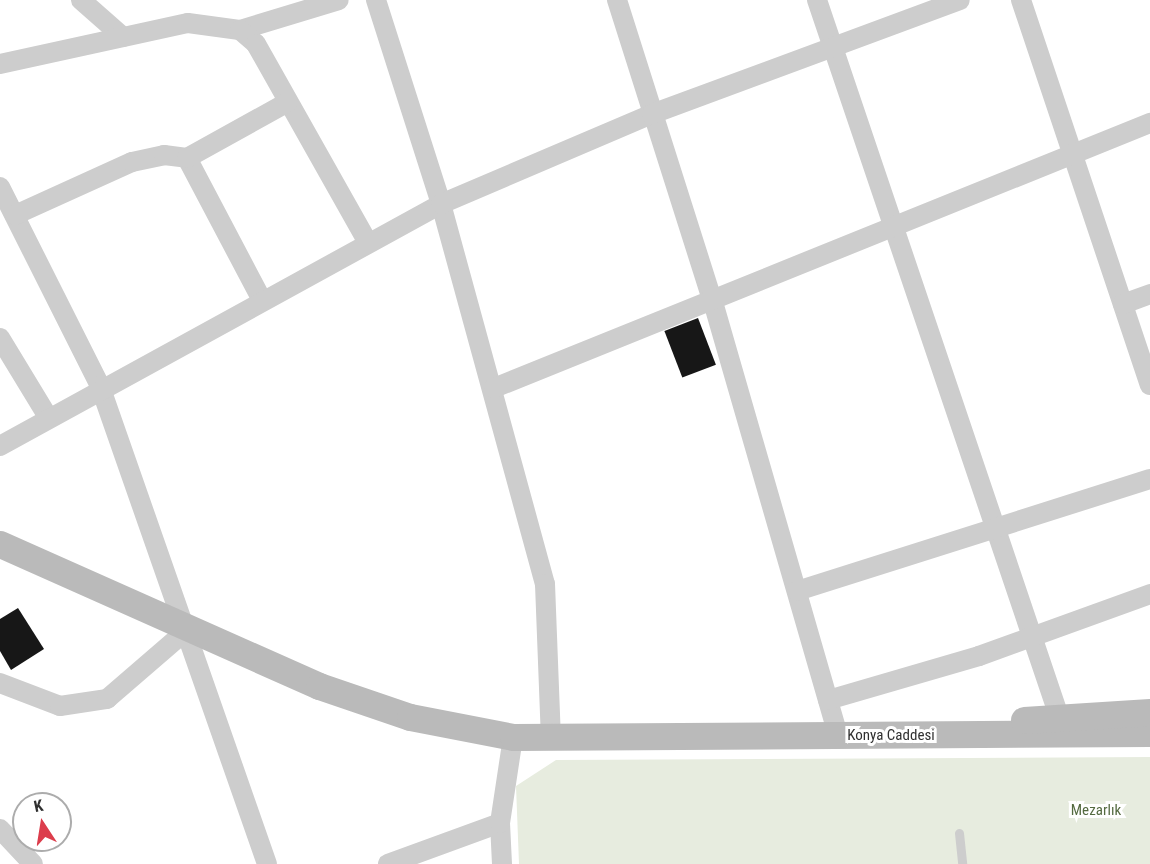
<!DOCTYPE html>
<meta charset="utf-8">
<style>
body{margin:0}
#map{position:relative;width:1150px;height:864px;overflow:hidden;background:#fff;font-family:"Roboto Condensed",sans-serif}
div>[style]{position:absolute}
.green>*{inset:0;background:#e7ecdf}
.building>*{inset:0;background:#171717;transform-origin:0 0}
.lane>*{height:9px;margin:-4.5px;padding:0 4.5px;transform-origin:4.5px;border-radius:4.5px;background:#cdcdcd}
.street>*{height:20px;margin:-10px;padding:0 10px;transform-origin:10px;border-radius:10px;background:#cdcdcd}
.secondary>*{height:27px;margin:-13.5px;padding:0 13.5px;transform-origin:13.5px;border-radius:13.5px;background:#bababa}
span{translate:-50% -50%;white-space:nowrap;text-align:center;line-height:1.15;-webkit-text-stroke:6px #fff;paint-order:stroke}
.street-label{font-size:15px;color:#303030}
.park-label{font-size:15px;color:#546a40}
.north{position:absolute;left:12px;top:792px;width:60px;height:60px;box-sizing:border-box;background:#fff;border:2px solid #acacac;border-radius:50%;rotate:348deg;font-size:16px;font-weight:700;line-height:24px;text-align:center;color:#303030}
.north::after{content:'';display:block;margin:auto;width:21px;height:27px;background:#dc3d4c;clip-path:polygon(50% 0,100% 100%,50% 72%,0 100%)}
</style>
<div id="map">
<div class="green">
<div style="clip-path:polygon(1150px 757px,1150px 864px,519px 864px,516px 786px,556px 760px)"></div>
</div>
<div class="building">
<div style="left:698px;top:318px;width:50px;height:36px;rotate:69deg"></div>
<div style="clip-path:polygon(18px 608px,44px 649px,11px 670px,0 651px,0 619px)"></div>
</div>
<div class="lane">
<div style="left:959px;top:833px;width:31px;rotate:84deg"></div>
</div>
<div class="street">
<div style="left:81px;top:0;width:56px;rotate:41.4deg"></div>
<div style="left:376px;top:0;width:214px;rotate:72.3deg"></div>
<div style="left:441px;top:204px;width:394px;rotate:74.7deg"></div>
<div style="left:545px;top:584px;width:156px;rotate:87.8deg"></div>
<div style="left:617px;top:0;width:317px;rotate:72.4deg"></div>
<div style="left:713px;top:302px;width:452px;rotate:73.9deg"></div>
<div style="left:817px;top:0;width:768px;rotate:71.33deg"></div>
<div style="left:1021px;top:0;width:406px;rotate:71.5deg"></div>
<div style="left:240px;top:30px;width:103px;rotate:-16.9deg"></div>
<div style="left:0;top:64px;width:192px;rotate:-12.3deg"></div>
<div style="left:188px;top:23px;width:52px;rotate:7.7deg"></div>
<div style="left:240px;top:30px;width:21px;rotate:41deg"></div>
<div style="left:256px;top:44px;width:228px;rotate:60.6deg"></div>
<div style="left:187px;top:158px;width:161px;rotate:62.2deg"></div>
<div style="left:0;top:187px;width:223px;rotate:63.3deg"></div>
<div style="left:100px;top:386px;width:506px;rotate:70.74deg"></div>
<div style="left:15px;top:215px;width:128px;rotate:-24.4deg"></div>
<div style="left:132px;top:162px;width:33px;rotate:-12deg"></div>
<div style="left:164px;top:155px;width:23px;rotate:7deg"></div>
<div style="left:187px;top:158px;width:115px;rotate:-29deg"></div>
<div style="left:1123px;top:304px;width:29px;rotate:-20deg"></div>
<div style="left:0;top:338px;width:92px;rotate:58.7deg"></div>
<div style="left:494px;top:388px;width:708px;rotate:-22deg"></div>
<div style="left:0;top:446px;width:503px;rotate:-28.76deg"></div>
<div style="left:441px;top:204px;width:229px;rotate:-23.1deg"></div>
<div style="left:652px;top:114px;width:328px;rotate:-20.3deg"></div>
<div style="left:797px;top:591px;width:370px;rotate:-17.6deg"></div>
<div style="left:0;top:683px;width:64px;rotate:21deg"></div>
<div style="left:60px;top:706px;width:48px;rotate:-8.5deg"></div>
<div style="left:107px;top:699px;width:106px;rotate:-40.8deg"></div>
<div style="left:828px;top:700px;width:157px;rotate:-16.2deg"></div>
<div style="left:979px;top:656px;width:182px;rotate:-19.9deg"></div>
<div style="left:0;top:829px;width:48px;rotate:46.7deg"></div>
<div style="left:388px;top:864px;width:119px;rotate:-20.1deg"></div>
<div style="left:502px;top:864px;width:41px;rotate:-92.8deg"></div>
<div style="left:500px;top:823px;width:87px;rotate:-81.4deg"></div>
</div>
<div class="secondary">
<div style="left:0;top:544px;width:349px;rotate:24deg"></div>
<div style="left:319px;top:686px;width:96px;rotate:18.8deg"></div>
<div style="left:410px;top:717px;width:105px;rotate:11deg"></div>
<div style="left:513px;top:737px;width:637px;rotate:-0.36deg"></div>
<div style="left:1024px;top:720px;width:126px;rotate:-3.6deg"></div>
</div>
<div class="street-label">
<span style="left:891px;top:736px">Konya Caddesi</span>
</div>
<div class="park-label">
<span style="left:1096px;top:811px">Mezarlık</span>
</div>
<div class="north">K</div>
</div>
